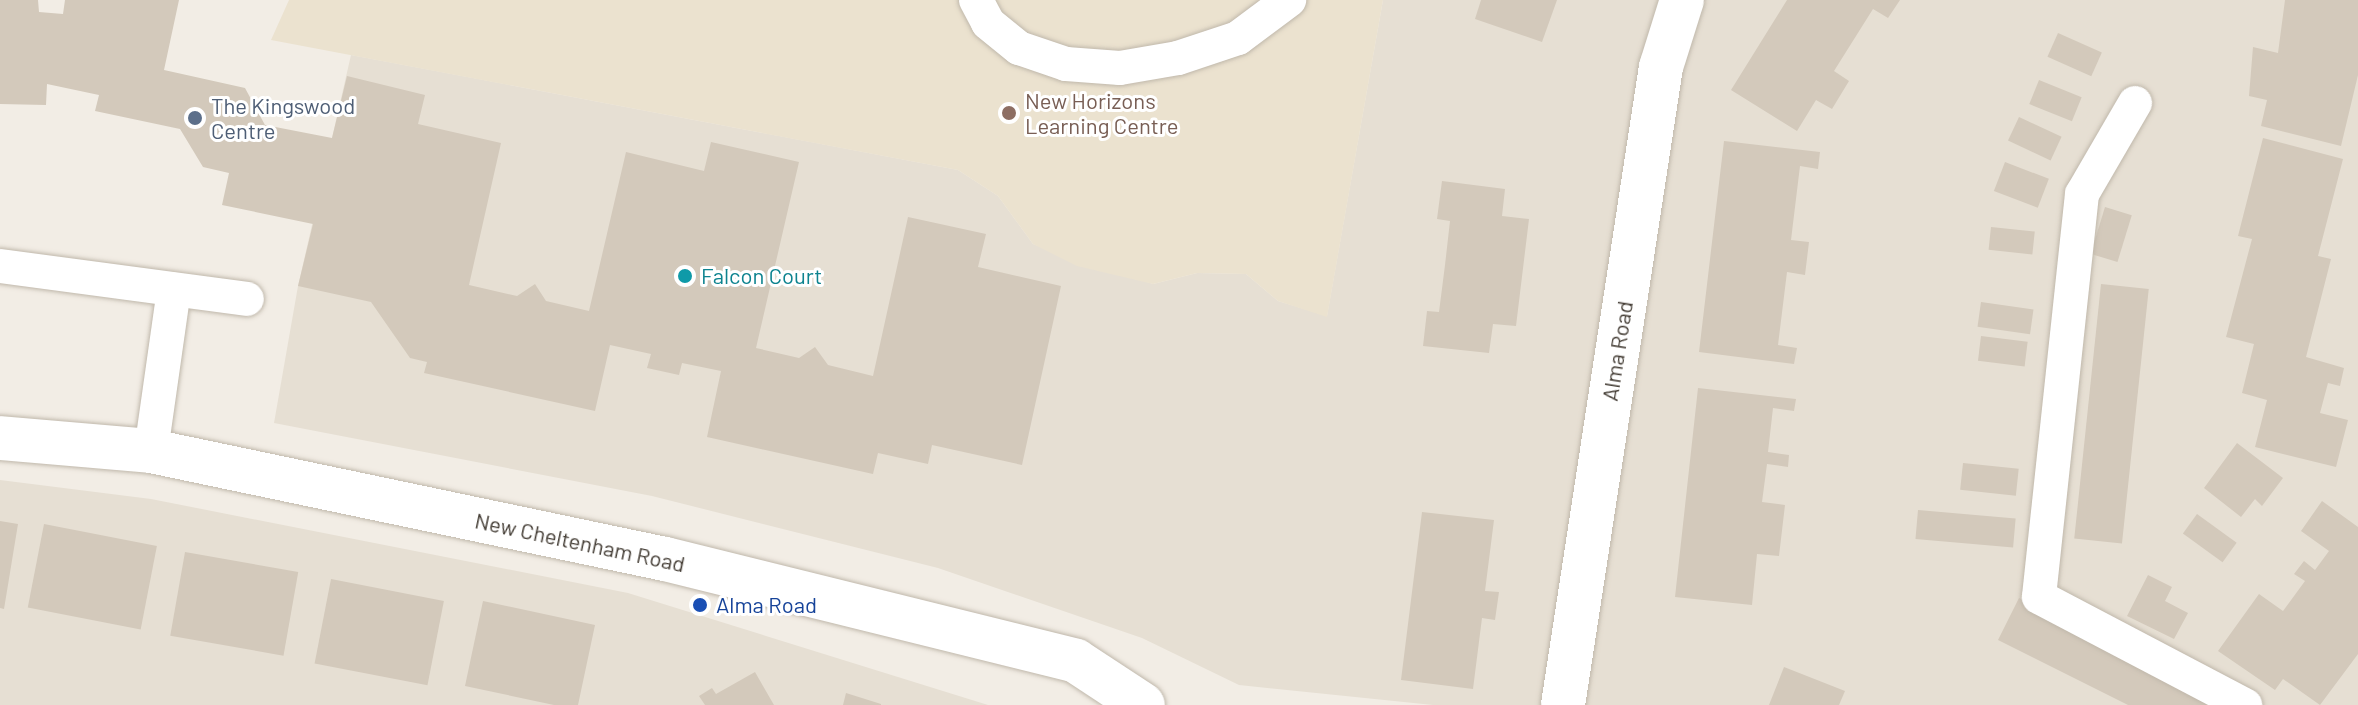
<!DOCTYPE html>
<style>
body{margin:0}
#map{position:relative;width:2358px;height:705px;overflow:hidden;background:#f2ede5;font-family:Barlow,sans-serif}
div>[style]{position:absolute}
.residential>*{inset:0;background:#e6dfd3}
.education>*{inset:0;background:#ebe2cf}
.building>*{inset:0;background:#d3c9bb;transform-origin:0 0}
.roads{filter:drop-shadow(0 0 2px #c0b8ab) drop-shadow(0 0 2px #c0b8ab)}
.service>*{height:34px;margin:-17px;padding:0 17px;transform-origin:17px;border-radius:17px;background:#fff}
.minor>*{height:44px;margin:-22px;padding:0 22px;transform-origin:22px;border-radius:22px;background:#fff}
.tertiary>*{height:44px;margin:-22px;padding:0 22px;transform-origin:22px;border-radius:22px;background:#fff}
.dots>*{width:22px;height:22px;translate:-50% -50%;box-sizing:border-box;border:4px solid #fff;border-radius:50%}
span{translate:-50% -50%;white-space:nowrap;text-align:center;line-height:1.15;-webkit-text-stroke:6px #fff;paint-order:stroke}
.education-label{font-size:22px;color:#785e54}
.left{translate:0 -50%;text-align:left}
.service-label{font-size:22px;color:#4e5e75}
.culture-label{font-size:22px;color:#0d838f}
.street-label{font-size:22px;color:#443d35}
.transit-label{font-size:22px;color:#164399}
</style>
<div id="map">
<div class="residential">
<div style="clip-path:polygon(1383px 0,2358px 0,2358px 705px,1433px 705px,1239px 685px,1142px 638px,938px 568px,652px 496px,274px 423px,298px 286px,351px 55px,958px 170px,998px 196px,1033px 244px,1153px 284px,1197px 273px,1246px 274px,1278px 301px,1327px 316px)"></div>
<div style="clip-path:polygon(0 480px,151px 499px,628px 593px,988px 705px,0 705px)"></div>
</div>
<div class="education">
<div style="clip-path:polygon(289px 0,1383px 0,1327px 317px,1278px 301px,1246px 274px,1197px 273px,1153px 284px,1077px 266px,1033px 244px,998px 196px,958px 170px,271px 40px)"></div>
</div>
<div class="building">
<div style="clip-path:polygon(0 0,38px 0,39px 12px,63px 14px,65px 0,179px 0,164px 70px,245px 88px,265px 125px,332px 138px,347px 76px,425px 95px,418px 124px,501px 143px,469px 285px,517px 296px,535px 284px,546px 301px,589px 311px,626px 152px,704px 171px,711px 142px,799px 162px,756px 348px,799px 358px,815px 347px,828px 365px,873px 376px,908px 217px,986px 234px,978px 267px,1061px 286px,1022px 465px,932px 445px,928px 464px,878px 453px,873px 474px,707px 437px,721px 371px,682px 363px,679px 375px,647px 368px,651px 354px,610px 345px,595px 411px,424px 373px,427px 362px,410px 358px,371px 302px,298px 286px,313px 224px,222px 205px,229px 173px,203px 167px,180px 129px,95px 111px,99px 95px,47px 84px,46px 105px,0 104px)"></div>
<div style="clip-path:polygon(1481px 0,1557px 0,1542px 42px,1475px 19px)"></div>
<div style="clip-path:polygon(1787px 0,1900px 0,1888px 18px,1873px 9px,1834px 71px,1849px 81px,1832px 109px,1816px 100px,1797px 131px,1731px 90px)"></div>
<div style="clip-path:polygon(2285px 0,2358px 0,2358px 75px,2341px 146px,2261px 126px,2267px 100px,2249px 96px,2253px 47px,2278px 53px)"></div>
<div style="left:2058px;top:33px;width:48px;height:26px;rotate:24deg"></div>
<div style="left:2039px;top:80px;width:46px;height:26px;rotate:22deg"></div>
<div style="left:2019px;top:117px;width:47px;height:26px;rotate:25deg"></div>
<div style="clip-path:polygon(2263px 138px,2343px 159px,2318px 256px,2331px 259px,2306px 357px,2344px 368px,2340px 386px,2328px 383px,2320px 413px,2348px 420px,2336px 467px,2255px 447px,2267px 400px,2242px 393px,2254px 344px,2226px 337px,2252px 239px,2238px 236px)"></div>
<div style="clip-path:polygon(1724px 141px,1820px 152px,1818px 169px,1800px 166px,1791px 240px,1809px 242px,1805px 275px,1787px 272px,1778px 345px,1797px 348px,1794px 364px,1699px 352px)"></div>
<div style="left:2005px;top:162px;width:47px;height:31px;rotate:21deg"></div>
<div style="clip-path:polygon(1442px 181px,1505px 189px,1502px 216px,1529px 219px,1516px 326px,1493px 324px,1489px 353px,1423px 346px,1427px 311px,1439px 312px,1445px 265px,1450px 221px,1437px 219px)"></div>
<div style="left:2105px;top:207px;width:28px;height:49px;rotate:17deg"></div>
<div style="left:1991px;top:227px;width:44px;height:23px;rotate:6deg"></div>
<div style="left:2101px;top:284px;width:48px;height:256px;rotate:6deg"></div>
<div style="left:1981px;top:302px;width:53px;height:25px;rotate:8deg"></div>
<div style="left:1981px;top:336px;width:47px;height:25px;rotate:7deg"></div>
<div style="clip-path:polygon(1698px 388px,1796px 399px,1794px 411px,1773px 408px,1768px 452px,1789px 455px,1788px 467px,1767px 464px,1762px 502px,1785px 505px,1779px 556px,1757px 554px,1752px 605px,1675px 597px)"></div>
<div style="clip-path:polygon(2237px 443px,2283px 478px,2262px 506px,2255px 499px,2241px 517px,2204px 488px)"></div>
<div style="left:1963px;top:463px;width:56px;height:27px;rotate:6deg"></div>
<div style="clip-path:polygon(2322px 501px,2358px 527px,2358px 654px,2320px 705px,2283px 679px,2275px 690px,2218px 651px,2259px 594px,2283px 611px,2305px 581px,2294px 574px,2304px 561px,2315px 570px,2329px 551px,2301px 531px)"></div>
<div style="left:1918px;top:510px;width:98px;height:29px;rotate:5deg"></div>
<div style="clip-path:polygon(1422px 512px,1494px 520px,1485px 591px,1499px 592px,1495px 620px,1482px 618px,1473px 689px,1401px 680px)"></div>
<div style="left:2197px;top:514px;width:49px;height:24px;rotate:36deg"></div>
<div style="clip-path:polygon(0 521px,18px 524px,4px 609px,0 608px)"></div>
<div style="left:44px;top:524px;width:115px;height:85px;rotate:11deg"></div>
<div style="left:185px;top:552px;width:115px;height:85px;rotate:10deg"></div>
<div style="clip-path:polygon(2148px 575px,2172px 587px,2165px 601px,2188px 613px,2174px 639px,2127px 616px)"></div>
<div style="left:331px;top:579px;width:115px;height:86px;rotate:11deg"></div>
<div style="clip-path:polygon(2019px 598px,2231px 705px,2128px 705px,1998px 640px)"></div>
<div style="clip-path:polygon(483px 601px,595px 625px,578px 705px,554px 705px,465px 686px)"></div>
<div style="clip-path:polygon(1784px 667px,1845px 691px,1839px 705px,1769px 705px)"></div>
<div style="clip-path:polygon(755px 672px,774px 705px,705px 705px,699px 696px,712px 688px,716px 694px)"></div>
<div style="clip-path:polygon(846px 693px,881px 704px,881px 705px,843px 705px)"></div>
</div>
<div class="roads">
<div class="service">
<div style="left:976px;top:0;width:26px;rotate:62deg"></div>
<div style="left:988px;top:23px;width:40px;rotate:39deg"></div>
<div style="left:1019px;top:48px;width:50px;rotate:18.8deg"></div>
<div style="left:1066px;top:64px;width:54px;rotate:4.2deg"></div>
<div style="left:1120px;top:68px;width:59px;rotate:-9.8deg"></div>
<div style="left:1178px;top:58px;width:63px;rotate:-18.4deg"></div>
<div style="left:1238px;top:38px;width:64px;rotate:-36.7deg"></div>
<div style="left:2135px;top:103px;width:105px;rotate:120.2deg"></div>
<div style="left:2082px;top:194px;width:405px;rotate:96.1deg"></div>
<div style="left:2039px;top:597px;width:233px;rotate:27.7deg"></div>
<div style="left:0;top:266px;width:249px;rotate:7.6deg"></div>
<div style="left:151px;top:451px;width:163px;rotate:-81.9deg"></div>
</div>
<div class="minor">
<div style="left:1563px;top:705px;width:645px;rotate:-81.27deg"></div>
<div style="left:1661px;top:67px;width:70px;rotate:-72.6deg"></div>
</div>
<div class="tertiary">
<div style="left:0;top:438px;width:152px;rotate:4.9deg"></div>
<div style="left:151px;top:451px;width:525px;rotate:11.87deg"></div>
<div style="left:665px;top:559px;width:423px;rotate:13.9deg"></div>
<div style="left:1076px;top:661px;width:80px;rotate:33.3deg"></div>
</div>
</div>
<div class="dots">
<div style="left:1009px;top:113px;background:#8d6e63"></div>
<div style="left:195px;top:118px;background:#5c6f8a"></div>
<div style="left:685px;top:276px;background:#0f9aa8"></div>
<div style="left:700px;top:605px;background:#1a4fb4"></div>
</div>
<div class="education-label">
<span class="left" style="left:1025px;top:113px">New Horizons<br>Learning Centre</span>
</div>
<div class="service-label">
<span class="left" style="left:211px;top:118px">The Kingswood<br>Centre</span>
</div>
<div class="culture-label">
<span class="left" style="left:701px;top:276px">Falcon Court</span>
</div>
<div class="street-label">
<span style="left:1617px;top:351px;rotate:-81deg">Alma Road</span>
<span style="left:580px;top:542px;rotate:12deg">New Cheltenham Road</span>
</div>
<div class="transit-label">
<span class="left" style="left:716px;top:605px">Alma Road</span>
</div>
</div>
